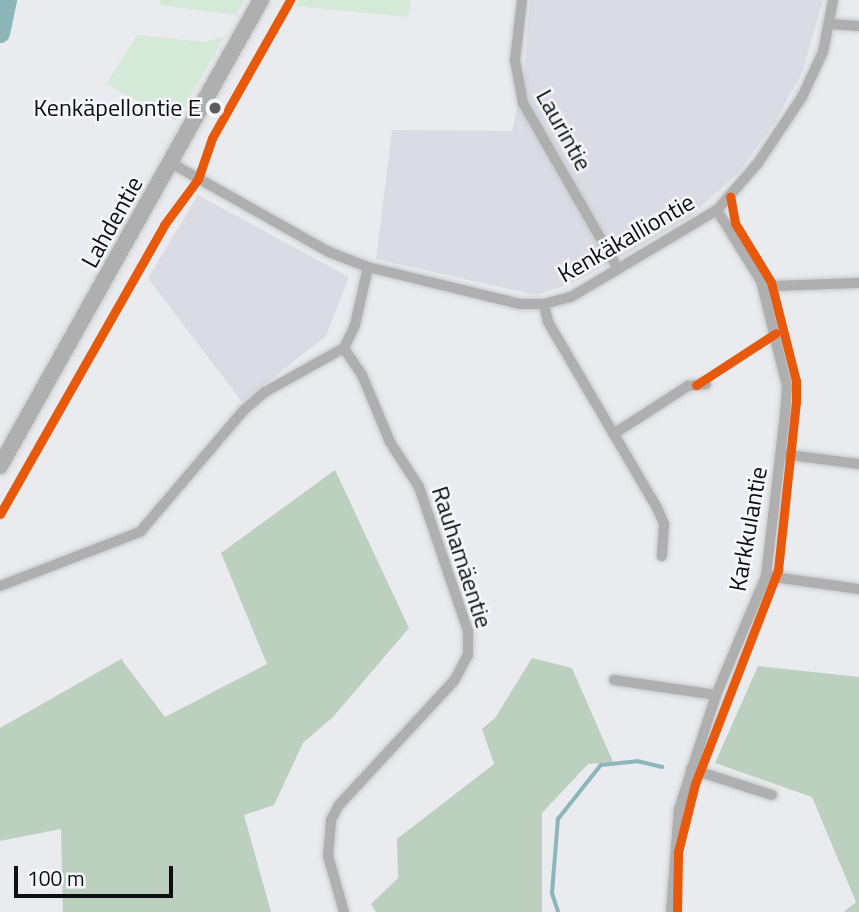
<!DOCTYPE html>
<meta charset="utf-8">
<style>
body{margin:0}
#map{position:relative;width:859px;height:912px;overflow:hidden;background:#e9ebee;font-family:"Titillium Web",sans-serif}
div>[style]{position:absolute}
.built>*{inset:0;background:#dadbe4}
.green>*{inset:0;background:#d5e9d9}
.forest>*{inset:0;background:#bbd0bf}
.stream>*{height:3.5px;margin:-1.75px;padding:0 1.75px;transform-origin:1.75px;border-radius:1.75px;background:#8db6ba}
.river>*{height:19px;margin:-9.5px;padding:0 9.5px;transform-origin:9.5px;border-radius:9.5px;background:#8db6ba}
.roads{filter:drop-shadow(0 0 2px #c7c8ca) drop-shadow(0 0 2px #c7c8ca)}
.street>*{height:10px;margin:-5px;padding:0 5px;transform-origin:5px;border-radius:5px;background:#afafaf}
.secondary>*{height:16px;margin:-8px;padding:0 8px;transform-origin:8px;border-radius:8px;background:#aeafae}
.cycleway>*{height:9px;margin:-4.5px;padding:0 4.5px;transform-origin:4.5px;border-radius:4.5px;background:#e8590c}
.dots>*{width:19px;height:19px;translate:-50% -50%;box-sizing:border-box;border:4px solid #f6f7fc;border-radius:50%}
span{translate:-50% -50%;white-space:nowrap;text-align:center;line-height:1.15;-webkit-text-stroke:5px #f6f7fc;paint-order:stroke}
.poi-label{font-size:24px;color:#0e0e10}
.right{translate:-100% -50%;text-align:right}
.street-label{font-size:24px;color:#0e0e10}
.scale{position:absolute;left:14px;top:866px;width:159px;height:32px;box-sizing:border-box;border:4px solid #0e0e10;border-top:0;padding-left:9px;font-size:21px;line-height:24px;white-space:nowrap;color:#0e0e10;-webkit-text-stroke:5px #f6f7fc;paint-order:stroke}
</style>
<div id="map">
<div class="built">
<div style="clip-path:polygon(530px 0,823px 0,803px 71px,775px 122px,739px 172px,690px 217px,646px 243px,575px 282px,536px 295px,376px 259px,392px 130px,512px 131px,523px 84px)"></div>
<div style="clip-path:polygon(198px 195px,349px 277px,326px 336px,242px 402px,148px 278px)"></div>
</div>
<div class="green">
<div style="clip-path:polygon(160px 0,245px 0,236px 15px,160px 5px)"></div>
<div style="clip-path:polygon(299px 0,411px 0,408px 17px,296px 6px)"></div>
<div style="clip-path:polygon(137px 35px,204px 42px,225px 36px,176px 121px,106px 84px)"></div>
</div>
<div class="forest">
<div style="clip-path:polygon(335px 470px,409px 628px,333px 717px,303px 743px,274px 805px,244px 815px,271px 912px,63px 912px,61px 829px,0 841px,0 728px,121px 659px,165px 717px,267px 664px,221px 553px)"></div>
<div style="clip-path:polygon(532px 658px,572px 668px,613px 762px,588px 764px,542px 813px,542px 912px,376px 912px,371px 904px,398px 878px,397px 839px,494px 764px,482px 729px,495px 718px)"></div>
<div style="clip-path:polygon(758px 666px,859px 677px,859px 912px,844px 912px,856px 902px,812px 797px,715px 763px)"></div>
</div>
<div class="stream">
<div style="left:558px;top:912px;width:20px;rotate:-108deg"></div>
<div style="left:552px;top:893px;width:74px;rotate:-85.4deg"></div>
<div style="left:558px;top:819px;width:69px;rotate:-51.5deg"></div>
<div style="left:601px;top:765px;width:36px;rotate:-6deg"></div>
<div style="left:637px;top:761px;width:26px;rotate:13deg"></div>
</div>
<div class="river">
<div style="left:0;top:33px;width:34px;rotate:-78deg"></div>
</div>
<div class="roads">
<div class="street">
<div style="left:522px;top:0;width:60px;rotate:96.7deg"></div>
<div style="left:515px;top:60px;width:44px;rotate:79.5deg"></div>
<div style="left:523px;top:103px;width:191px;rotate:60.2deg"></div>
<div style="left:831px;top:24px;width:28px;rotate:4deg"></div>
<div style="left:171px;top:163px;width:181px;rotate:29.4deg"></div>
<div style="left:329px;top:252px;width:42px;rotate:21deg"></div>
<div style="left:772px;top:286px;width:87px;rotate:-2deg"></div>
<div style="left:544px;top:304px;width:18px;rotate:77deg"></div>
<div style="left:548px;top:322px;width:216px;rotate:59.6deg"></div>
<div style="left:657px;top:508px;width:17px;rotate:66deg"></div>
<div style="left:664px;top:524px;width:32px;rotate:94deg"></div>
<div style="left:615px;top:433px;width:87px;rotate:-32.8deg"></div>
<div style="left:688px;top:386px;width:18px;rotate:-6deg"></div>
<div style="left:782px;top:454px;width:78px;rotate:7.4deg"></div>
<div style="left:766px;top:576px;width:94px;rotate:8deg"></div>
<div style="left:0;top:586px;width:150px;rotate:-21.1deg"></div>
<div style="left:140px;top:532px;width:160px;rotate:-49.6deg"></div>
<div style="left:244px;top:410px;width:28px;rotate:-41deg"></div>
<div style="left:265px;top:392px;width:90px;rotate:-29.1deg"></div>
<div style="left:344px;top:348px;width:25px;rotate:-64deg"></div>
<div style="left:355px;top:325px;width:59px;rotate:-77.4deg"></div>
<div style="left:368px;top:267px;width:156px;rotate:13.7deg"></div>
<div style="left:520px;top:304px;width:24px"></div>
<div style="left:544px;top:304px;width:28px;rotate:-15deg"></div>
<div style="left:571px;top:297px;width:170px;rotate:-30.8deg"></div>
<div style="left:717px;top:210px;width:62px;rotate:-48.9deg"></div>
<div style="left:758px;top:163px;width:79px;rotate:-56.3deg"></div>
<div style="left:802px;top:97px;width:50px;rotate:-65deg"></div>
<div style="left:823px;top:52px;width:53px;rotate:-79.1deg"></div>
<div style="left:614px;top:680px;width:103px;rotate:8.4deg"></div>
<div style="left:691px;top:769px;width:85px;rotate:17.8deg"></div>
<div style="left:344px;top:912px;width:58px;rotate:-105.9deg"></div>
<div style="left:328px;top:856px;width:36px;rotate:-85deg"></div>
<div style="left:331px;top:820px;width:17px;rotate:-62deg"></div>
<div style="left:339px;top:805px;width:169px;rotate:-47.2deg"></div>
<div style="left:454px;top:681px;width:30px;rotate:-62deg"></div>
<div style="left:468px;top:655px;width:24px;rotate:-90deg"></div>
<div style="left:468px;top:631px;width:152px;rotate:-108.8deg"></div>
<div style="left:419px;top:487px;width:54px;rotate:-122.8deg"></div>
<div style="left:390px;top:442px;width:73px;rotate:-112.7deg"></div>
<div style="left:362px;top:375px;width:32px;rotate:-124deg"></div>
<div style="left:671px;top:912px;width:103px;rotate:-85.6deg"></div>
<div style="left:679px;top:809px;width:120px;rotate:-72deg"></div>
<div style="left:716px;top:695px;width:129px;rotate:-67.2deg"></div>
<div style="left:766px;top:576px;width:162px;rotate:-83.3deg"></div>
<div style="left:785px;top:415px;width:29px;rotate:-86deg"></div>
<div style="left:787px;top:386px;width:108px;rotate:-103.9deg"></div>
<div style="left:761px;top:281px;width:84px;rotate:-121.8deg"></div>
</div>
<div class="secondary">
<div style="left:0;top:466px;width:534px;rotate:-60.75deg"></div>
</div>
</div>
<div class="cycleway">
<div style="left:696px;top:385px;width:95px;rotate:-33deg"></div>
<div style="left:0;top:514px;width:332px;rotate:-60.4deg"></div>
<div style="left:164px;top:225px;width:57px;rotate:-53.5deg"></div>
<div style="left:198px;top:179px;width:43px;rotate:-71.1deg"></div>
<div style="left:212px;top:138px;width:159px;rotate:-60.5deg"></div>
<div style="left:677px;top:912px;width:60px;rotate:-89deg"></div>
<div style="left:678px;top:852px;width:70px;rotate:-76deg"></div>
<div style="left:695px;top:784px;width:230px;rotate:-68.8deg"></div>
<div style="left:778px;top:570px;width:169px;rotate:-83.9deg"></div>
<div style="left:796px;top:402px;width:21px;rotate:-90deg"></div>
<div style="left:796px;top:381px;width:102px;rotate:-104.2deg"></div>
<div style="left:771px;top:282px;width:69px;rotate:-121.4deg"></div>
<div style="left:735px;top:223px;width:27px;rotate:-100deg"></div>
</div>
<div class="dots">
<div style="left:215px;top:108px;background:#5b5b5e"></div>
</div>
<div class="poi-label">
<span class="right" style="left:201px;top:108px">Kenkäpellontie E</span>
</div>
<div class="street-label">
<span style="left:564px;top:130px;rotate:61deg">Laurintie</span>
<span style="left:112px;top:222px;rotate:-61deg">Lahdentie</span>
<span style="left:626px;top:238px;rotate:-30deg">Kenkäkalliontie</span>
<span style="left:748px;top:529px;rotate:-80deg">Karkkulantie</span>
<span style="left:462px;top:557px;rotate:72deg">Rauhamäentie</span>
</div>
<div class="scale">100 m</div>
</div>
